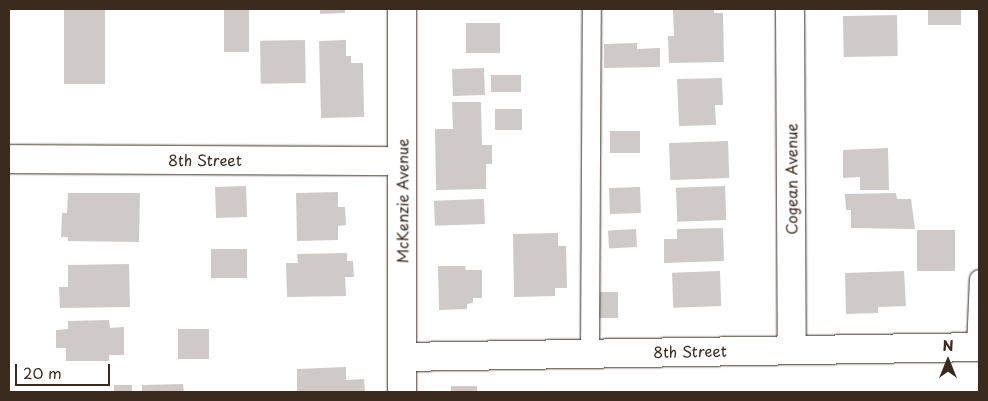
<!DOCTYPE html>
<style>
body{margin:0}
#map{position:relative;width:988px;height:401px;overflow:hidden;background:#fff;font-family:"Playpen Sans",sans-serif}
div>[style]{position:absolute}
.building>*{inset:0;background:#cfcac7;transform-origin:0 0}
.roads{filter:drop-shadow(0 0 1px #3b2a1e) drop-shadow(0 0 1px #3b2a1e)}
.service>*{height:18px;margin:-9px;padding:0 9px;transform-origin:9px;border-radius:9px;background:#fff}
.minor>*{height:28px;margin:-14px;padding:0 14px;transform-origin:14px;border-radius:14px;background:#fff}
span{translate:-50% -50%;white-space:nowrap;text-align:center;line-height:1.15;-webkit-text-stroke:4.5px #fff;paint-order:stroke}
.street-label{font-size:15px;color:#3b2a1e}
.frame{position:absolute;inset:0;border:10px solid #3b2a1e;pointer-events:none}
.north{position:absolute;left:923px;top:336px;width:50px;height:50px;-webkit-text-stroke:4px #fff;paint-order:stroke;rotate:0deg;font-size:14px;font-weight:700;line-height:20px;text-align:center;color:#3b2a1e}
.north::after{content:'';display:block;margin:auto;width:18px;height:22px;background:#3b2a1e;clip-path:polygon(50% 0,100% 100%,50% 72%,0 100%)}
.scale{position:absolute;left:15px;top:364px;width:95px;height:22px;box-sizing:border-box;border:2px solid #3b2a1e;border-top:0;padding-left:6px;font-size:15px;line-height:18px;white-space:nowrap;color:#3b2a1e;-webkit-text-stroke:4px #fff;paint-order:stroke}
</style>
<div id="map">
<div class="building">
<div style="left:64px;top:9px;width:41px;height:75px"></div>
<div style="left:224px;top:9px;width:25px;height:43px"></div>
<div style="clip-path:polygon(320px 9px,345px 9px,345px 13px,320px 14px)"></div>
<div style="clip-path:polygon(714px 9px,714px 13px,723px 13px,724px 62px,669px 63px,668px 36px,674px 36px,673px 10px)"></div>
<div style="left:928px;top:9px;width:33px;height:16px"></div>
<div style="left:897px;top:15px;width:41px;height:54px;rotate:89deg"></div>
<div style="left:466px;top:23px;width:34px;height:30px"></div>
<div style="left:305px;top:40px;width:43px;height:45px;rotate:89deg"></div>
<div style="clip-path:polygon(346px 40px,346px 56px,351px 56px,351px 63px,363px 63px,364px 117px,321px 118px,319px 41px)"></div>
<div style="clip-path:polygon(637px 43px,637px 49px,660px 48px,660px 67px,604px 68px,604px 44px)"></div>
<div style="left:484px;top:68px;width:27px;height:32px;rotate:88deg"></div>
<div style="left:521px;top:75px;width:17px;height:30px;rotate:90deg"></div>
<div style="clip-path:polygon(722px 78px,723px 105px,715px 105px,716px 125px,679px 126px,677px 79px)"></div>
<div style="clip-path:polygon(452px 102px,481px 102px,482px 145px,492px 145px,492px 164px,486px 164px,486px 189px,436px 190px,435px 129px,453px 129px)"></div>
<div style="left:495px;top:109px;width:27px;height:21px"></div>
<div style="left:640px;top:131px;width:22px;height:30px;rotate:90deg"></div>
<div style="left:728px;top:141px;width:37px;height:59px;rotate:88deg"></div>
<div style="clip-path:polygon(888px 148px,889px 190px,860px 190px,860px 177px,843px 178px,843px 150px)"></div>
<div style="left:246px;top:186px;width:31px;height:31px;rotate:88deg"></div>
<div style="left:725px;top:186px;width:34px;height:49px;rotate:88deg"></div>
<div style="left:640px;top:187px;width:26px;height:31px;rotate:88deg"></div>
<div style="clip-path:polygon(338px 192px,338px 207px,345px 207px,346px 225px,338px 226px,338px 240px,297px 241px,296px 193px)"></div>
<div style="clip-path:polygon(68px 193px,140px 193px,139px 242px,68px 241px,68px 237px,61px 237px,62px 213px,67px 213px)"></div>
<div style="clip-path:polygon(896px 193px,897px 199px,911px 199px,915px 229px,851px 228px,851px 210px,846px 210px,845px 194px)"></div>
<div style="left:484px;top:199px;width:25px;height:50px;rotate:88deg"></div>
<div style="clip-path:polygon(723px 228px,724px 261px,664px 263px,664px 239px,677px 239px,677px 229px)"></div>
<div style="left:636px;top:229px;width:18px;height:28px;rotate:87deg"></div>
<div style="left:917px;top:230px;width:38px;height:41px"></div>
<div style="clip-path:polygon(558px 233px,558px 246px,566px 246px,567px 288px,555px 288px,555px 296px,514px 297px,513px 234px)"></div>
<div style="left:211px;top:249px;width:36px;height:29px"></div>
<div style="clip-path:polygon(347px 253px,347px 261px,353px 261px,354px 277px,345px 277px,346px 296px,287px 297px,286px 263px,298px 263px,297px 254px)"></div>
<div style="clip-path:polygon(129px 264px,130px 307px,60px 308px,59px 287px,68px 287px,68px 265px)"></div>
<div style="clip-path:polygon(438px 266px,465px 266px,466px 270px,482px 270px,482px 298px,473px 298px,473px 303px,467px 304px,467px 309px,439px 310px)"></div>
<div style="left:720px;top:271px;width:35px;height:48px;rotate:88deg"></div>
<div style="clip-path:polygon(904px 271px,906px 306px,878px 307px,878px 313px,846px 314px,845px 273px)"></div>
<div style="left:597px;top:292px;width:21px;height:26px"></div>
<div style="clip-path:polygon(109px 320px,110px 328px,124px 327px,124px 355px,109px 355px,109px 361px,66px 361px,66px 348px,56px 348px,56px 330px,68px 329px,68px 321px)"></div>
<div style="left:178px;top:329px;width:31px;height:30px"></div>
<div style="clip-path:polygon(346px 367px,346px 380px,364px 379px,365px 392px,297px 392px,297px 369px)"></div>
<div style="clip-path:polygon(183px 384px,184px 392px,142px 392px,142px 385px)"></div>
<div style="left:114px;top:385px;width:18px;height:7px"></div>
<div style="left:451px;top:386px;width:26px;height:6px"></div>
</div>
<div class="roads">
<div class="service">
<div style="left:976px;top:347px;width:68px;rotate:-87.5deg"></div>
<div style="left:590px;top:353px;width:344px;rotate:-89.7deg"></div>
</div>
<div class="minor">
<div style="left:790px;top:9px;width:340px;rotate:89.7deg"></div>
<div style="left:9px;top:159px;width:393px;rotate:0.3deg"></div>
<div style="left:402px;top:357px;width:577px;rotate:-0.99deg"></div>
<div style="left:402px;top:392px;width:383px;rotate:-90deg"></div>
</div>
</div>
<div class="street-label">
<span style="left:205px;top:160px">8th Street</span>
<span style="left:791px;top:179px;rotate:-90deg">Cogean Avenue</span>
<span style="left:402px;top:201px;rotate:-90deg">McKenzie Avenue</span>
<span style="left:690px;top:351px;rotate:-1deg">8th Street</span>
</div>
<div class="frame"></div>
<div class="north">N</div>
<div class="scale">20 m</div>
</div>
